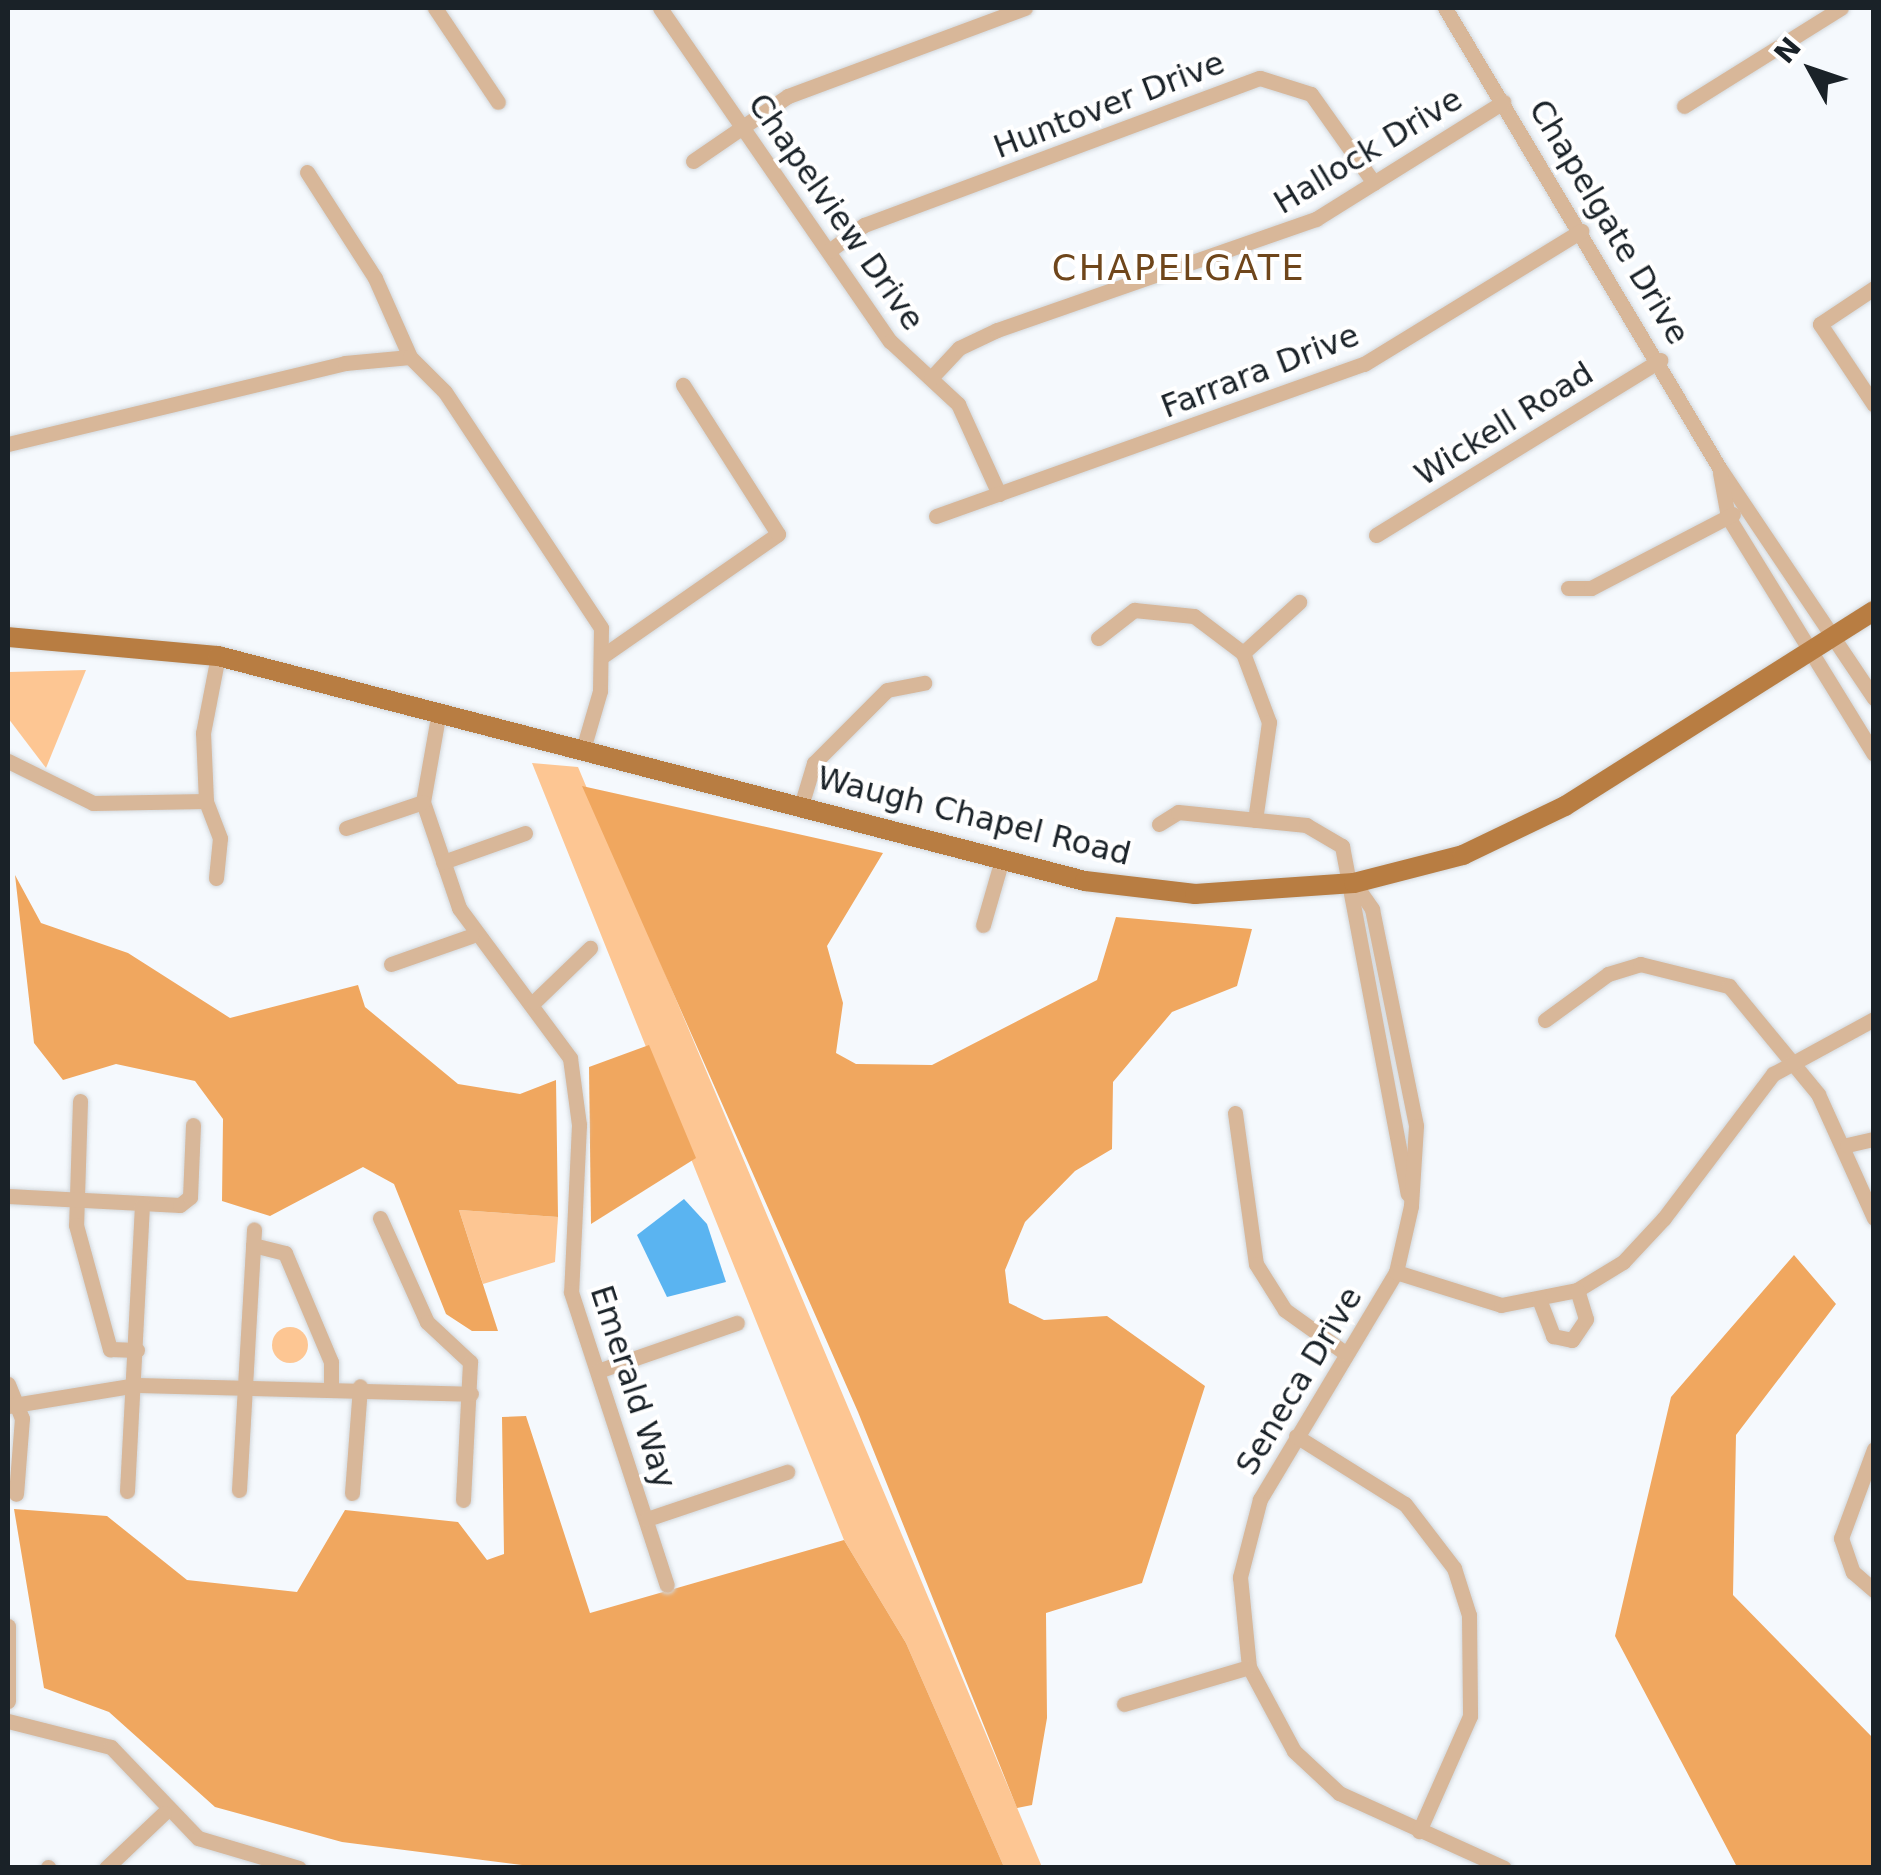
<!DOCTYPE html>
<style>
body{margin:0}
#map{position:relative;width:1881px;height:1875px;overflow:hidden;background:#f5f9fd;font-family:"DejaVu Sans",sans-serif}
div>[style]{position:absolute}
.green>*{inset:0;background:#fdc693}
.round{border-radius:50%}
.forest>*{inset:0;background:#f0a75f}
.water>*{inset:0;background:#5ab4f1}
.roads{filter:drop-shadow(0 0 2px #d2d7db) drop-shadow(0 0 2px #d2d7db)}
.minor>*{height:15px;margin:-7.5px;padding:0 7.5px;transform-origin:7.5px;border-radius:7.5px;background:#d8b799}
.major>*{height:20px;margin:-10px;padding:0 10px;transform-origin:10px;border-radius:10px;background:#b87d42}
span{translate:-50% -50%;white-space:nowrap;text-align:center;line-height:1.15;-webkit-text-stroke:8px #fff;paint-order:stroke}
.street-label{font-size:32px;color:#1a2228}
.neighbourhood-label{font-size:35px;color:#6f461b;letter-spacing:2.5px}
.frame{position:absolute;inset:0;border:10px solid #1a2228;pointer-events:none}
.north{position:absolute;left:1761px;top:20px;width:100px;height:100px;-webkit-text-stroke:8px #fff;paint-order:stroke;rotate:310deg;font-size:28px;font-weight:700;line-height:40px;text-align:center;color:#1a2228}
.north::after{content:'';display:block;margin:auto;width:35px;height:45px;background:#1a2228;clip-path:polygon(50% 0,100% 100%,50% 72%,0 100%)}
</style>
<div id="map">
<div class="green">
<div style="clip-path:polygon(86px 670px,46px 768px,8px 718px,8px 672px)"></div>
<div style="clip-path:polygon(532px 763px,578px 767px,1042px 1867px,1004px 1867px,906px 1643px,844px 1540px)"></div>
<div style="clip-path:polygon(459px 1210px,558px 1217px,555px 1262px,483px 1284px)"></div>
<div class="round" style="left:272px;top:1327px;width:36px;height:36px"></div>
</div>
<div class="forest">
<div style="clip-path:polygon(582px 786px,883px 853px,827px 946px,843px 1003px,836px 1053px,856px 1064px,932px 1065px,1097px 980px,1116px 917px,1252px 929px,1237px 986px,1172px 1012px,1113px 1082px,1112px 1149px,1075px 1171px,1025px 1222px,1005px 1270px,1009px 1303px,1044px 1320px,1107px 1316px,1205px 1386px,1142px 1583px,1046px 1613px,1047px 1718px,1032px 1805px,1017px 1808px,858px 1412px)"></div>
<div style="clip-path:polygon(15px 875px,41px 923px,128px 953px,230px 1018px,358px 985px,365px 1007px,458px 1084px,520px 1094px,556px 1080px,558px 1217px,459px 1210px,498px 1331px,472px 1331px,446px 1314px,394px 1184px,363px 1167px,270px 1216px,222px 1201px,223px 1119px,195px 1081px,116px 1064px,63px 1080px,34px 1043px)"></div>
<div style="clip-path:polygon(649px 1045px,696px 1158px,591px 1224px,589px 1067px)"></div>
<div style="clip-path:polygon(1794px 1255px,1836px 1304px,1736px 1435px,1733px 1595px,1873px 1738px,1873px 1867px,1737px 1867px,1615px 1636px,1671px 1397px)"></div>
<div style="clip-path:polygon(526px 1416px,590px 1613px,844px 1540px,906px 1643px,1004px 1867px,538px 1867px,342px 1842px,215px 1807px,109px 1712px,44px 1688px,14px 1509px,107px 1516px,187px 1580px,297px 1592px,345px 1510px,458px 1522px,487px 1560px,504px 1554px,502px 1417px)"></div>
</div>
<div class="water">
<div style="clip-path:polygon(684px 1199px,707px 1224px,726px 1282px,667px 1297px,637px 1235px)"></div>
</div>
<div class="roads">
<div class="minor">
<div style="left:435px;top:8px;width:113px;rotate:56.2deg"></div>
<div style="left:660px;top:8px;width:405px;rotate:55.4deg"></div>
<div style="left:890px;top:341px;width:93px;rotate:42.8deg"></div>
<div style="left:958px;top:404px;width:99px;rotate:65.5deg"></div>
<div style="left:1445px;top:8px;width:537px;rotate:59.18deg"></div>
<div style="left:1720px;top:469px;width:276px;rotate:56.1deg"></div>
<div style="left:1684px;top:106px;width:185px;rotate:-32deg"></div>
<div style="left:693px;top:161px;width:115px;rotate:-34.4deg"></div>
<div style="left:788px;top:96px;width:253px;rotate:-20.4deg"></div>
<div style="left:307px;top:172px;width:126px;rotate:57.3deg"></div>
<div style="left:375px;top:278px;width:86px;rotate:66.1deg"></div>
<div style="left:829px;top:251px;width:44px;rotate:-36.6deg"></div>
<div style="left:864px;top:225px;width:422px;rotate:-20.4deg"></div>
<div style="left:1260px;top:78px;width:53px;rotate:17.4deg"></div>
<div style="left:1311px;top:94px;width:109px;rotate:54.7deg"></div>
<div style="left:1874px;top:288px;width:65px;rotate:146.3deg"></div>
<div style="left:1820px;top:324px;width:97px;rotate:56.3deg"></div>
<div style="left:931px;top:378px;width:41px;rotate:-47deg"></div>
<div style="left:959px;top:348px;width:42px;rotate:-25.3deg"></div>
<div style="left:997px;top:330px;width:338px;rotate:-19.2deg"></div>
<div style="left:1316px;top:219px;width:221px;rotate:-32deg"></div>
<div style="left:8px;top:444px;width:347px;rotate:-13.5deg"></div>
<div style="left:345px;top:363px;width:65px;rotate:-5.3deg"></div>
<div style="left:410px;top:357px;width:49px;rotate:45deg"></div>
<div style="left:445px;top:392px;width:283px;rotate:56.5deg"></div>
<div style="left:601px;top:628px;width:63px;rotate:90.9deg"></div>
<div style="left:600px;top:691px;width:60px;rotate:106.3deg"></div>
<div style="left:1720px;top:473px;width:45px;rotate:79.7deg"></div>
<div style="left:1728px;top:517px;width:278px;rotate:58.4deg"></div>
<div style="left:936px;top:516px;width:454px;rotate:-19.6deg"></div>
<div style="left:1364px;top:364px;width:255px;rotate:-31.5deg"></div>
<div style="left:1376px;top:535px;width:334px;rotate:-31.6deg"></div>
<div style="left:1568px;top:588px;width:23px"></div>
<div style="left:1591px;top:588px;width:160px;rotate:-27.5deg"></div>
<div style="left:1098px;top:638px;width:46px;rotate:-37.9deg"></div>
<div style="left:1134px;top:610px;width:60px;rotate:5.7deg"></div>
<div style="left:1194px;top:616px;width:61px;rotate:37.1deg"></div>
<div style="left:1243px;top:653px;width:74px;rotate:69.4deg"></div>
<div style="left:1269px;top:722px;width:99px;rotate:98.1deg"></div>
<div style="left:1243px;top:653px;width:76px;rotate:-42.3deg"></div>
<div style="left:604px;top:655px;width:212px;rotate:-34.8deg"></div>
<div style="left:778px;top:534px;width:177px;rotate:-122.5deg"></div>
<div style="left:439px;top:711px;width:92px;rotate:100deg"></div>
<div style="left:423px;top:802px;width:112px;rotate:71.2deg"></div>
<div style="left:459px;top:908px;width:187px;rotate:53.5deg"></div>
<div style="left:570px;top:1058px;width:68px;rotate:82.3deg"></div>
<div style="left:579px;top:1125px;width:167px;rotate:92.7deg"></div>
<div style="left:571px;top:1292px;width:308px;rotate:71.9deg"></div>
<div style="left:8px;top:761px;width:95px;rotate:26.3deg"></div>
<div style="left:93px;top:803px;width:113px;rotate:-1deg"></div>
<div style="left:801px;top:806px;width:45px;rotate:-73.2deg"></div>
<div style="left:814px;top:763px;width:103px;rotate:-45deg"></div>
<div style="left:887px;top:690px;width:38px;rotate:-11deg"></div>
<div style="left:1159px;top:824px;width:22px;rotate:-32deg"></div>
<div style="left:1178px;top:812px;width:129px;rotate:5.8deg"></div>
<div style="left:1306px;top:825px;width:42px;rotate:30.3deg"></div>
<div style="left:1342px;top:846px;width:354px;rotate:79.3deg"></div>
<div style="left:346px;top:828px;width:81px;rotate:-18.7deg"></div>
<div style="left:443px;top:862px;width:87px;rotate:-19.5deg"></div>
<div style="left:216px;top:878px;width:40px;rotate:-84.3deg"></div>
<div style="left:220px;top:838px;width:40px;rotate:-111deg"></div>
<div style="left:206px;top:801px;width:68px;rotate:-92.5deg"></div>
<div style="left:203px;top:733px;width:78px;rotate:-79deg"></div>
<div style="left:1354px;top:883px;width:32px;rotate:55deg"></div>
<div style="left:1372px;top:909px;width:221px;rotate:78.5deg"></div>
<div style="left:1416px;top:1126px;width:80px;rotate:93.6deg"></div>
<div style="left:1411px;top:1206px;width:68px;rotate:102.8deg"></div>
<div style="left:1396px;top:1272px;width:265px;rotate:120.9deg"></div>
<div style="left:1260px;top:1499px;width:81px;rotate:104.4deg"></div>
<div style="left:1240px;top:1577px;width:90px;rotate:84.3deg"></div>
<div style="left:1249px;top:1667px;width:95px;rotate:61.8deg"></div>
<div style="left:1294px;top:1751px;width:62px;rotate:43deg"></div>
<div style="left:1339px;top:1793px;width:181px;rotate:24.4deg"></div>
<div style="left:983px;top:925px;width:69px;rotate:-73.9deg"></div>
<div style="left:391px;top:964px;width:85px;rotate:-19.3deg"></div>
<div style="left:534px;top:1002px;width:78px;rotate:-44deg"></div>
<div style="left:1545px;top:1020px;width:78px;rotate:-36.1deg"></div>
<div style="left:1608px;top:974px;width:34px;rotate:-17deg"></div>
<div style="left:1640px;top:964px;width:92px;rotate:13.9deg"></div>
<div style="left:1729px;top:986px;width:140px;rotate:50.5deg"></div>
<div style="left:1818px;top:1094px;width:136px;rotate:65.7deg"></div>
<div style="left:80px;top:1101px;width:124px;rotate:91.8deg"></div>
<div style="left:76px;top:1225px;width:129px;rotate:74.7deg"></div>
<div style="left:110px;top:1349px;width:27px;rotate:2deg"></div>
<div style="left:1235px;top:1113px;width:152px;rotate:82.1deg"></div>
<div style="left:1256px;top:1264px;width:54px;rotate:57.8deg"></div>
<div style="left:1285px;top:1310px;width:74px;rotate:35.6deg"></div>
<div style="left:1847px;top:1145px;width:28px;rotate:-13deg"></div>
<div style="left:8px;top:1196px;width:172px;rotate:3deg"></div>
<div style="left:180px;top:1205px;width:13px;rotate:-39deg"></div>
<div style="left:190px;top:1197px;width:72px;rotate:-87.6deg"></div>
<div style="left:380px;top:1218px;width:114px;rotate:65.7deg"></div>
<div style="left:427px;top:1322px;width:59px;rotate:42.9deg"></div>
<div style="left:470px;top:1362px;width:138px;rotate:92.9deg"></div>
<div style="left:253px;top:1245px;width:33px;rotate:14deg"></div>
<div style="left:285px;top:1253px;width:118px;rotate:67.1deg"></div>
<div style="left:331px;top:1362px;width:22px;rotate:90deg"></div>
<div style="left:1396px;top:1272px;width:110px;rotate:17.4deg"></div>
<div style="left:1501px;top:1305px;width:77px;rotate:-11.2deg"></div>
<div style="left:1577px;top:1290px;width:54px;rotate:-31.3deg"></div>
<div style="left:1623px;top:1262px;width:60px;rotate:-47deg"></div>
<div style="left:1664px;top:1218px;width:181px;rotate:-52.9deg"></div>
<div style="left:1773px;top:1074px;width:115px;rotate:-28.6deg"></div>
<div style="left:1539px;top:1299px;width:40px;rotate:69deg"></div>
<div style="left:1553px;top:1336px;width:19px;rotate:12deg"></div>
<div style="left:1572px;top:1340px;width:25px;rotate:-56deg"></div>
<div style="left:1586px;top:1319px;width:30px;rotate:-107deg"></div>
<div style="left:598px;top:1371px;width:147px;rotate:-19.1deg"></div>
<div style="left:8px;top:1384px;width:37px;rotate:68deg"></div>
<div style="left:22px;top:1418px;width:76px;rotate:94.5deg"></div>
<div style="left:8px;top:1406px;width:130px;rotate:-9.3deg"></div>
<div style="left:136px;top:1385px;width:335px;rotate:1.5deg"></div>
<div style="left:1296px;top:1436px;width:128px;rotate:32deg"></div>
<div style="left:1405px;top:1504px;width:81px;rotate:52.6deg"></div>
<div style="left:1454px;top:1568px;width:49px;rotate:72.3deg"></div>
<div style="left:1469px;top:1615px;width:101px;rotate:89.4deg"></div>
<div style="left:1470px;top:1716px;width:126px;rotate:113.9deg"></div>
<div style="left:1874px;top:1449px;width:95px;rotate:110.3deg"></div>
<div style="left:1841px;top:1538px;width:36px;rotate:71deg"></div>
<div style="left:1853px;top:1572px;width:28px;rotate:41deg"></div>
<div style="left:239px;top:1490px;width:261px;rotate:-86.7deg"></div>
<div style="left:127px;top:1491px;width:287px;rotate:-87deg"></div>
<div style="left:352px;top:1493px;width:107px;rotate:-85.7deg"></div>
<div style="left:647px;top:1519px;width:148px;rotate:-18.6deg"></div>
<div style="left:8px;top:1626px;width:75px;rotate:90deg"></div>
<div style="left:1124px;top:1704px;width:130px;rotate:-16.5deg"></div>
<div style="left:8px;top:1721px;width:106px;rotate:14.2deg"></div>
<div style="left:111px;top:1747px;width:126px;rotate:46.3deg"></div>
<div style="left:198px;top:1838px;width:105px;rotate:16.5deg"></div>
<div style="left:48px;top:1867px;width:1px;rotate:45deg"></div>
<div style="left:106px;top:1868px;width:80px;rotate:-43.5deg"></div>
</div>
<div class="major">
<div style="left:8px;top:637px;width:211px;rotate:5.2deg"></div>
<div style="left:218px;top:656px;width:896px;rotate:14.55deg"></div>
<div style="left:1085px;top:881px;width:111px;rotate:6.7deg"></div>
<div style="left:1195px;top:894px;width:159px;rotate:-4deg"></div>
<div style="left:1354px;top:883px;width:113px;rotate:-14.4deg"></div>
<div style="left:1463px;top:855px;width:113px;rotate:-25.7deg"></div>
<div style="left:1565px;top:806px;width:365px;rotate:-32.3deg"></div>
</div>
</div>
<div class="street-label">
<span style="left:1109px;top:105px;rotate:-21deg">Huntover Drive</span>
<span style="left:1368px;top:151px;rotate:-31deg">Hallock Drive</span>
<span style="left:836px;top:212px;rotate:55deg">Chapelview Drive</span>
<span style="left:1609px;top:222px;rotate:59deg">Chapelgate Drive</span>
<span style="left:1260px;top:371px;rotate:-21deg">Farrara Drive</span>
<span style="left:1504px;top:424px;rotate:-32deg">Wickell Road</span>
<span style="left:974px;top:816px;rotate:14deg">Waugh Chapel Road</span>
<span style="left:1299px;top:1381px;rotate:-59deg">Seneca Drive</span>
<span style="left:633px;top:1387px;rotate:72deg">Emerald Way</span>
</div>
<div class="neighbourhood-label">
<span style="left:1179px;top:268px">CHAPELGATE</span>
</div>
<div class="frame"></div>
<div class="north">N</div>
</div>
